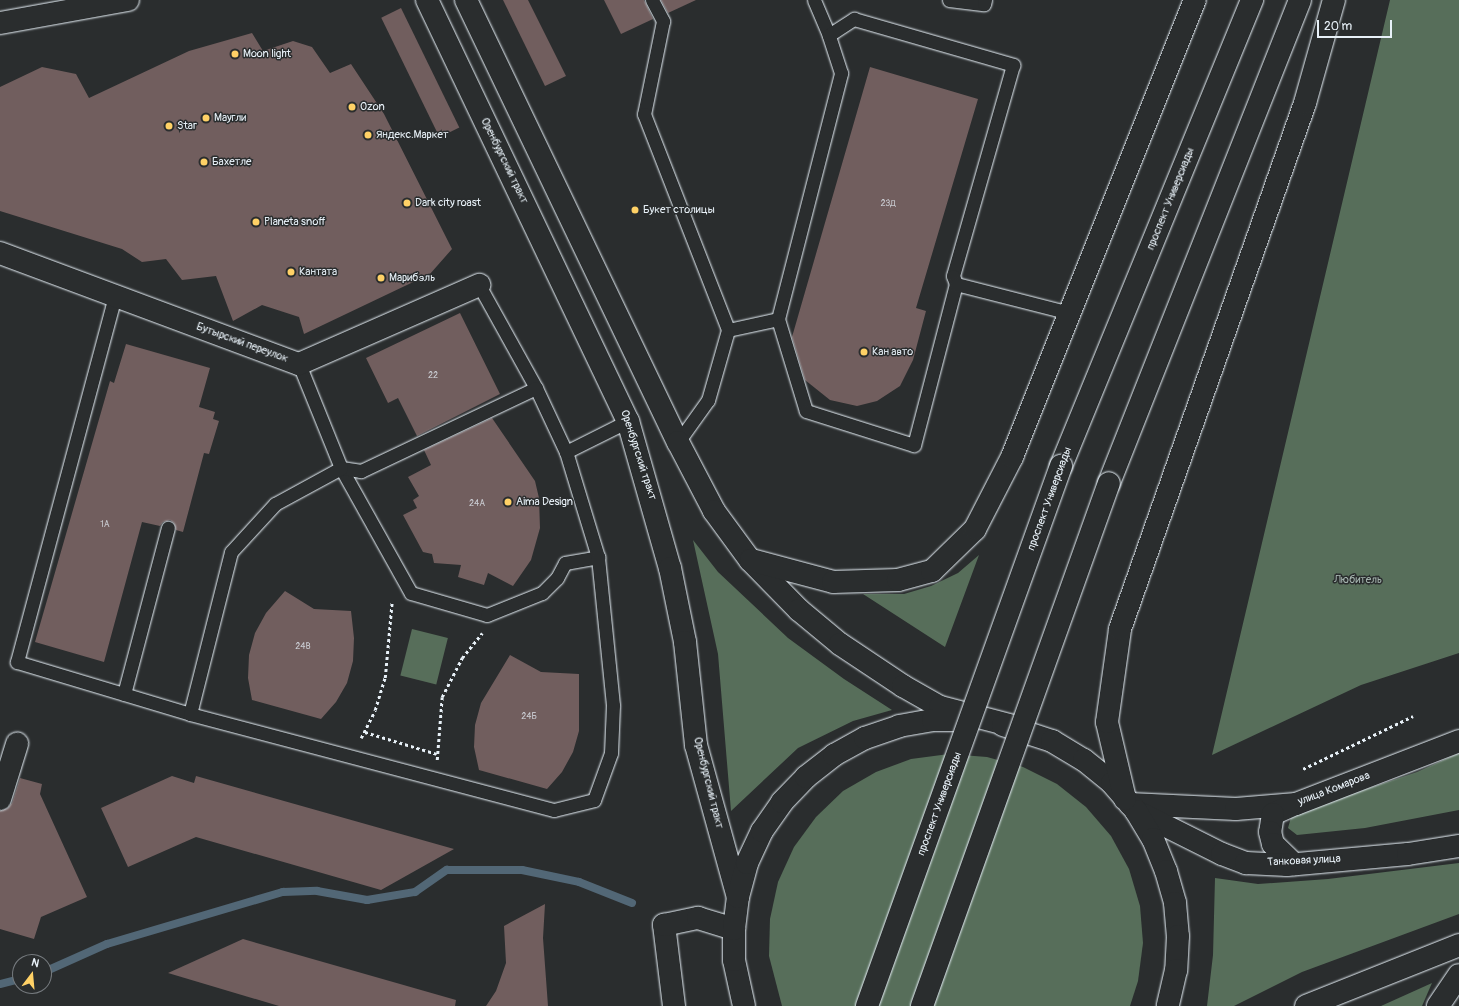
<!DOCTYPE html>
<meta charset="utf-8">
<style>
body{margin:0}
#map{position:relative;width:1459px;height:1006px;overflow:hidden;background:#2a2d2e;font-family:Pangolin,sans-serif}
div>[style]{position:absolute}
.green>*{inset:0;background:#576e5a;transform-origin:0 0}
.stream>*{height:8px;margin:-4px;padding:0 4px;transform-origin:4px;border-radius:4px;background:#526776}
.building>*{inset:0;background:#715e5e;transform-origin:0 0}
.path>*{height:2.5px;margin-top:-1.25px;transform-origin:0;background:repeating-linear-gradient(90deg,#e8f1f8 0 3px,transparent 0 6px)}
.roads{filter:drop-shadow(0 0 1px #e8f1f8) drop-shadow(0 0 1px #e8f1f8)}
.lane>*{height:13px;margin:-6.5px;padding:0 6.5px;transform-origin:6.5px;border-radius:6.5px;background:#2a2d2e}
.street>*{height:22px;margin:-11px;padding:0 11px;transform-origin:11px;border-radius:11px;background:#2a2d2e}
.secondary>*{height:22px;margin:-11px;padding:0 11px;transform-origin:11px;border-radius:11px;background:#2a2d2e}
.primary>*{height:22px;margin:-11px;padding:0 11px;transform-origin:11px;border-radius:11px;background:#2a2d2e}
.bridges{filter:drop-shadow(0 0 1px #e8f1f8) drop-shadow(0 0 1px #e8f1f8)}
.primary-bridge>*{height:22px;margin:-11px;padding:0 11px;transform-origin:11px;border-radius:11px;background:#2a2d2e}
.dots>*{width:11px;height:11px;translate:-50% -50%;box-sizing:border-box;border:2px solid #2a2d2e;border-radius:50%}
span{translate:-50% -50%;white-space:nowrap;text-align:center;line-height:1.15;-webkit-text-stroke:3px #2a2d2e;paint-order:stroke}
.number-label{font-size:9px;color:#caccd2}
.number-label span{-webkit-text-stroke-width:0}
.poi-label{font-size:11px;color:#e8f1f8}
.left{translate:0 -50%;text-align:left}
.street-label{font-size:11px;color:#e8f1f8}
.park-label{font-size:11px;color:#a7b6b1}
.north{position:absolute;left:12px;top:954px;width:40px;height:40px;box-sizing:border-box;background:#2a2d2e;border:1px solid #767b7f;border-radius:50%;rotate:16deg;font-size:11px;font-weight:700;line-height:16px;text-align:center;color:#e8f1f8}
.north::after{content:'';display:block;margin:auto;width:14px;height:18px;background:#ffd166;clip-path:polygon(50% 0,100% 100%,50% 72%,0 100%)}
.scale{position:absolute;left:1317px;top:20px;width:75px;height:18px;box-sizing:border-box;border:2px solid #e8f1f8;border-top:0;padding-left:5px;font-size:12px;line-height:14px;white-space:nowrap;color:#e8f1f8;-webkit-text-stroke:3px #2a2d2e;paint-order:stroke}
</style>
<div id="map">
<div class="green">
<div style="clip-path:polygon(1390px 0,1459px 0,1459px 653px,1361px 685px,1212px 755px)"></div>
<div style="clip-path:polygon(693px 540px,718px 572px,788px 638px,844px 679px,892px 710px,853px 721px,798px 748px,731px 811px,718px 654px)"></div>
<div style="clip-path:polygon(979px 555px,945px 647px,863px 594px,904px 594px,931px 586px,958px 573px)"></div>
<div style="left:412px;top:629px;width:37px;height:48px;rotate:14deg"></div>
<div style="clip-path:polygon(1459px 753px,1459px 810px,1365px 828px,1297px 835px,1288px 828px,1292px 814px,1417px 772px)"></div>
<div style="clip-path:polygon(949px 754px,987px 757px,1023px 767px,1057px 784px,1086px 807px,1111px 836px,1129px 869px,1140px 906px,1143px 943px,1138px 981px,1130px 1006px,782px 1006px,769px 956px,770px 919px,778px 882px,794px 847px,816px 817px,843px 791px,876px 772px,911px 759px)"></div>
<div style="clip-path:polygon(1459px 863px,1459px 914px,1302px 972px,1234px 1006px,1207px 1006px,1213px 955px,1215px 878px,1258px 884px,1328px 879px)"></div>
<div style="clip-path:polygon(1432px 983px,1422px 1006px,1381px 1006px)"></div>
</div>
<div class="stream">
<div style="left:44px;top:972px;width:69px;rotate:-24deg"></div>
<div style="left:107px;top:944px;width:184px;rotate:-16.5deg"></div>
<div style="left:283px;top:892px;width:34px;rotate:-2deg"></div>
<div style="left:317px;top:891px;width:51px;rotate:10.2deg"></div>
<div style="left:367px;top:900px;width:49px;rotate:-9.5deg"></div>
<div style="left:415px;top:892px;width:39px;rotate:-35deg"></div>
<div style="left:447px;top:870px;width:75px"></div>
<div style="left:522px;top:870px;width:58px;rotate:11.9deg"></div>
<div style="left:579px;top:882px;width:57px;rotate:21.6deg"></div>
<div style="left:0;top:984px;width:21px;rotate:-14deg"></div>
</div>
<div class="building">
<div style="clip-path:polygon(503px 0,528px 0,566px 76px,545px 86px)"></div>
<div style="clip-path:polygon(604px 0,644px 0,653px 19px,621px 34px)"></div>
<div style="clip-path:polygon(661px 0,696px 0,668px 13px)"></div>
<div style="left:401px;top:8px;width:133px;height:22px;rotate:64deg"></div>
<div style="clip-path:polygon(252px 33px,263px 51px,293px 41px,312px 47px,330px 73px,351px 64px,384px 114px,452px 249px,430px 274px,304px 334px,299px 317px,262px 305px,233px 321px,216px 276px,182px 280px,166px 259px,142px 262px,122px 249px,0 211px,0 87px,42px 67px,76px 74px,89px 98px,189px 51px)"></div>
<div style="clip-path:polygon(870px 67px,978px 99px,916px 308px,926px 311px,913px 360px,900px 386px,877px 401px,857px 406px,830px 400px,805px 380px,792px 337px)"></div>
<div style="clip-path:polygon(460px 313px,500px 394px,417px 436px,398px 398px,388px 403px,366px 358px)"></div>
<div style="clip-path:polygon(126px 344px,210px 368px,199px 407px,215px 412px,213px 419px,219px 421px,209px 454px,204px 453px,183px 532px,176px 530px,174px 523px,170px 520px,163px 522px,160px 526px,142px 522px,104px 662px,35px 642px,110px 381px,114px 383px)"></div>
<div style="clip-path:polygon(492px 418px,535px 481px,539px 498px,540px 528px,531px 560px,513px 586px,488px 573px,484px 585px,458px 577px,461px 565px,434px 563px,432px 554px,423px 552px,403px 515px,417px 508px,413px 500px,419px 496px,408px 477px,431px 465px,424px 450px)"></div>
<div style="clip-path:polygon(285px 591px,314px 609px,351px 611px,354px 638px,353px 661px,347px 683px,336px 702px,321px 719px,252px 700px,248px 678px,249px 655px,255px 633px,266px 613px)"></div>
<div style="clip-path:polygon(510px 655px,541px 672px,579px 674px,579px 731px,573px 752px,562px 772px,547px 789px,479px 770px,474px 747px,475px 725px,481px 703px)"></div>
<div style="clip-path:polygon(172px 776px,194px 783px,196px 776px,454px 849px,381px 890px,196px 837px,128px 867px,101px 808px)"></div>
<div style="clip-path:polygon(20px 778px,42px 784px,40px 794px,87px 897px,41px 917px,34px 939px,0 929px,0 811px,8px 808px,12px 803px)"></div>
<div style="clip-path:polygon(545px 904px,543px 938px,548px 1006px,486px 1006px,496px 991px,506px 963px,504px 926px)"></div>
<div style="clip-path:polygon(243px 939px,456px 1000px,455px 1006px,279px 1006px,168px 973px)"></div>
</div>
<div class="path">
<div style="left:365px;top:732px;width:75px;rotate:17deg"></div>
<div style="left:361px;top:738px;width:31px;rotate:-63deg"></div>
<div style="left:375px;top:710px;width:34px;rotate:-73deg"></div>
<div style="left:385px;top:678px;width:77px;rotate:-84.8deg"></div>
<div style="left:437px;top:760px;width:63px;rotate:-85.5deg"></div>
<div style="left:442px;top:697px;width:44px;rotate:-62.9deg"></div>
<div style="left:462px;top:658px;width:32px;rotate:-51deg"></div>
<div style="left:1303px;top:769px;width:122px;rotate:-25.7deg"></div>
</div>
<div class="roads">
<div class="lane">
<div style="left:652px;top:0;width:24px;rotate:62deg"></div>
<div style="left:663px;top:21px;width:95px;rotate:101.5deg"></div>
<div style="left:644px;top:114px;width:232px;rotate:68.7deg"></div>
<div style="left:728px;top:330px;width:73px;rotate:105.9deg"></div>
<div style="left:708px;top:400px;width:52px;rotate:125.5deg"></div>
<div style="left:814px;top:0;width:38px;rotate:67deg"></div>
<div style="left:949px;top:0;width:35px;rotate:7deg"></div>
<div style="left:984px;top:4px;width:4px;rotate:-76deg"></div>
<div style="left:115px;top:296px;width:379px;rotate:105deg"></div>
<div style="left:17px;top:662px;width:181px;rotate:16.7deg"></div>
<div style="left:778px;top:319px;width:254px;rotate:-75.6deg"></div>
<div style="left:841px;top:73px;width:40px;rotate:-108deg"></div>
<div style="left:829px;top:35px;width:30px;rotate:-33deg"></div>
<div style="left:854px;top:19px;width:166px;rotate:16.1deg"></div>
<div style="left:1013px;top:65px;width:219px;rotate:105.9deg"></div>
<div style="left:953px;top:276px;width:9px;rotate:69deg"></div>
<div style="left:728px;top:330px;width:51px;rotate:-12.4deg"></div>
<div style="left:778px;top:319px;width:96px;rotate:73.1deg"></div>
<div style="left:806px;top:411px;width:113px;rotate:17.5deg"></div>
<div style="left:914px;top:445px;width:166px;rotate:-75.4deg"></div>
<div style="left:956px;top:284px;width:118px;rotate:14.3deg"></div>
<div style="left:299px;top:364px;width:112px;rotate:68deg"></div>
<div style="left:341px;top:468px;width:143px;rotate:60.8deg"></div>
<div style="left:411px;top:593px;width:79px;rotate:16.1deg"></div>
<div style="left:487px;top:615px;width:59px;rotate:-21.8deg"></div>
<div style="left:542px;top:593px;width:21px;rotate:-45deg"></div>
<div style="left:557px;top:578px;width:17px;rotate:-62deg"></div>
<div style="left:565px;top:563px;width:34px;rotate:-10deg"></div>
<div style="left:598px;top:557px;width:110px;rotate:-106.9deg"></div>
<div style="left:566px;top:452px;width:71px;rotate:-115.1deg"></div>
<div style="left:536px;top:388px;width:118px;rotate:-119deg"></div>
<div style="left:536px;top:388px;width:194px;rotate:154.6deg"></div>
<div style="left:361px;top:471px;width:20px;rotate:-171deg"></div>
<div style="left:341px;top:468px;width:75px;rotate:151.4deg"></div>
<div style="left:275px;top:504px;width:65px;rotate:132.5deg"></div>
<div style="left:231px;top:552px;width:167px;rotate:104.2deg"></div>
<div style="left:190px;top:714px;width:376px;rotate:14.8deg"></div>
<div style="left:554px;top:810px;width:41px;rotate:-14deg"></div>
<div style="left:594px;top:800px;width:50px;rotate:-70.1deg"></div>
<div style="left:611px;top:753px;width:48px;rotate:-87.6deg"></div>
<div style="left:613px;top:705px;width:149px;rotate:-95.8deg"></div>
<div style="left:566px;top:452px;width:69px;rotate:-26.6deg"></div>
<div style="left:124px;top:694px;width:172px;rotate:-75.2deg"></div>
</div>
<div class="street">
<div style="left:0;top:23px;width:130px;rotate:-10.2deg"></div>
<div style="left:0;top:253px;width:319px;rotate:20.4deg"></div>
<div style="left:299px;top:364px;width:197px;rotate:-23.7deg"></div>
<div style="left:0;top:799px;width:58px;rotate:-72.8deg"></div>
<div style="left:1130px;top:804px;width:106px;rotate:2.7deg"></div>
<div style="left:1236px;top:809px;width:60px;rotate:-4.8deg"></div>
<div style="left:1296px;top:804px;width:175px;rotate:-21.1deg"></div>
<div style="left:1293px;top:805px;width:22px;rotate:156deg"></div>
<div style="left:1273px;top:814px;width:18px;rotate:99deg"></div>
<div style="left:1270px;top:832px;width:12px;rotate:76deg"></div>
<div style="left:1273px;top:844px;width:29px;rotate:44deg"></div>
<div style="left:674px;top:1006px;width:82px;rotate:-97deg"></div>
<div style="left:664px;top:925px;width:35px;rotate:-12deg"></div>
<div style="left:698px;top:918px;width:38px;rotate:17deg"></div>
</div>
<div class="secondary">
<div style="left:1136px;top:811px;width:96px;rotate:26.6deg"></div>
<div style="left:1222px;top:854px;width:26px;rotate:21deg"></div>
<div style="left:1246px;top:863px;width:41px;rotate:2.8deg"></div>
<div style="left:1287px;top:865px;width:121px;rotate:-5.2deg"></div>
<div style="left:1408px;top:854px;width:52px;rotate:-8.9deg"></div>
<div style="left:1306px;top:1006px;width:165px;rotate:-21.7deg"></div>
<div style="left:1438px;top:1006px;width:37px;rotate:-56deg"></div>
</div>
<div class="primary">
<div style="left:427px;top:0;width:467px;rotate:64.5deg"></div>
<div style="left:628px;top:421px;width:153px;rotate:74.1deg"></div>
<div style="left:670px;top:568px;width:76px;rotate:78.5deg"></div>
<div style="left:685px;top:642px;width:104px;rotate:83.9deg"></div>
<div style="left:696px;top:745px;width:158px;rotate:74.6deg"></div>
<div style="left:466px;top:0;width:490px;rotate:64.4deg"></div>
<div style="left:678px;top:442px;width:78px;rotate:62.4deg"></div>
<div style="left:714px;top:511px;width:61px;rotate:53.7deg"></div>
<div style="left:750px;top:560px;width:70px;rotate:45.6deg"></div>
<div style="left:799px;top:610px;width:53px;rotate:39.7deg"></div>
<div style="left:840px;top:644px;width:76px;rotate:33.7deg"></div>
<div style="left:903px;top:686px;width:43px;rotate:29.6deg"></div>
<div style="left:940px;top:707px;width:80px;rotate:14.6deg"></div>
<div style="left:1061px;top:466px;width:504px;rotate:-67.71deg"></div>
<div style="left:1109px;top:483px;width:519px;rotate:-68.42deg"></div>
<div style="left:751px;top:560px;width:85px;rotate:15deg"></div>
<div style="left:833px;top:582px;width:65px;rotate:-1.8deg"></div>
<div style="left:898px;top:580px;width:35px;rotate:-15deg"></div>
<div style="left:932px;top:571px;width:60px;rotate:-44.3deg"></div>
<div style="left:975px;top:529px;width:81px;rotate:-62.8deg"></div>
<div style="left:1012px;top:457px;width:492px;rotate:-68.2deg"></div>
<div style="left:1003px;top:725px;width:52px;rotate:18.1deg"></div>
<div style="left:1052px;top:741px;width:37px;rotate:31deg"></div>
<div style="left:1084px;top:760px;width:36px;rotate:39deg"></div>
<div style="left:1112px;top:783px;width:37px;rotate:49deg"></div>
<div style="left:1136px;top:811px;width:33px;rotate:59deg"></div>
<div style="left:1153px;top:839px;width:35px;rotate:68deg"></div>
<div style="left:1166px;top:871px;width:33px;rotate:74deg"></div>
<div style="left:1175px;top:903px;width:33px;rotate:85deg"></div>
<div style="left:1178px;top:936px;width:34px;rotate:93deg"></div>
<div style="left:1176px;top:970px;width:37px;rotate:103deg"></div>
<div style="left:1125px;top:799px;width:79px;rotate:-103.2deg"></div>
<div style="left:1107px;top:722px;width:94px;rotate:-82deg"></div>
<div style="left:1120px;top:629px;width:558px;rotate:-70.62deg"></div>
<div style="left:1305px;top:103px;width:107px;rotate:-74.3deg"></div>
<div style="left:744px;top:1006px;width:47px;rotate:-102.3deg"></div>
<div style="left:734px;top:960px;width:31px;rotate:-90deg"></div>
<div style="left:734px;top:929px;width:32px;rotate:-83deg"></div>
<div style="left:738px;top:897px;width:35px;rotate:-75deg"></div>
<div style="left:747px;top:863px;width:35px;rotate:-65deg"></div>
<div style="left:762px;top:831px;width:35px;rotate:-55deg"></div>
<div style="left:782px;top:802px;width:35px;rotate:-46deg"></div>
<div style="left:806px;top:777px;width:36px;rotate:-38deg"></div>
<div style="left:834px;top:755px;width:35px;rotate:-29deg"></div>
<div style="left:865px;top:738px;width:36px;rotate:-19deg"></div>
<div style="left:899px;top:726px;width:35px;rotate:-10deg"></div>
<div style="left:933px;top:720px;width:28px"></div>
</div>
</div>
<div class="bridges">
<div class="primary-bridge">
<div style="left:867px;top:1006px;width:574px;rotate:-70.24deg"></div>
<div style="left:922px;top:1006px;width:555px;rotate:-70.33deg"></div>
</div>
</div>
<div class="dots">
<div style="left:235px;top:54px;background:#ffd166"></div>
<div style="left:352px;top:107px;background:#ffd166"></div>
<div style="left:206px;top:118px;background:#ffd166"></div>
<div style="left:169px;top:126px;background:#ffd166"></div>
<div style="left:368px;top:135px;background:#ffd166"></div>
<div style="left:204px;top:162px;background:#ffd166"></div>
<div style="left:407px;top:203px;background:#ffd166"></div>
<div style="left:635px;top:210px;background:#ffd166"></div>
<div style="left:256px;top:222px;background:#ffd166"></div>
<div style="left:291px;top:272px;background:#ffd166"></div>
<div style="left:381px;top:278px;background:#ffd166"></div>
<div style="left:864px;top:352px;background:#ffd166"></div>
<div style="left:508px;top:502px;background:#ffd166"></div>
</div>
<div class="number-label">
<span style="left:888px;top:204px">23Д</span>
<span style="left:433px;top:376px">22</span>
<span style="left:477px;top:504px">24А</span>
<span style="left:105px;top:525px">1А</span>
<span style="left:303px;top:647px">24В</span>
<span style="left:529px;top:717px">24Б</span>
</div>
<div class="poi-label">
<span class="left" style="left:243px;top:54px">Moon light</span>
<span class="left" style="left:360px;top:107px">Ozon</span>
<span class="left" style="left:214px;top:118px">Маугли</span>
<span class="left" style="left:177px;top:126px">Star</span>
<span class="left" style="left:376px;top:135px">Яндекс.Маркет</span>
<span class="left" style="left:212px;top:162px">Бахетле</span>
<span class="left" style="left:415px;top:203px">Dark city roast</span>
<span class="left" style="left:643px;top:210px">Букет столицы</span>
<span class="left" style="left:264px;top:222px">Planeta snoff</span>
<span class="left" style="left:299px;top:272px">Кантата</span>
<span class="left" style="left:389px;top:278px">Марибэль</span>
<span class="left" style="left:872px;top:352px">Кан авто</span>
<span class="left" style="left:516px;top:502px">Aima Design</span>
</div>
<div class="street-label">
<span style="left:504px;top:161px;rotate:64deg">Оренбургский тракт</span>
<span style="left:1171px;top:199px;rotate:-68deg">проспект Универсиады</span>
<span style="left:242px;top:343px;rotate:20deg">Бутырский переулок</span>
<span style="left:638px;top:455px;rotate:72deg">Оренбургский тракт</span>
<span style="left:1050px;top:499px;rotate:-70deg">проспект Универсиады</span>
<span style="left:708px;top:783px;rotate:76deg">Оренбургский тракт</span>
<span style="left:1334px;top:789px;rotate:-21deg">улица Комарова</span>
<span style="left:940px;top:804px;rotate:-70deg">проспект Универсиады</span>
<span style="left:1304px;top:861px;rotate:-3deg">Танковая улица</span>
</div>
<div class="park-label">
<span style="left:1358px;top:580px">Любитель</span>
</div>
<div class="north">N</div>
<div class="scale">20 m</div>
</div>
